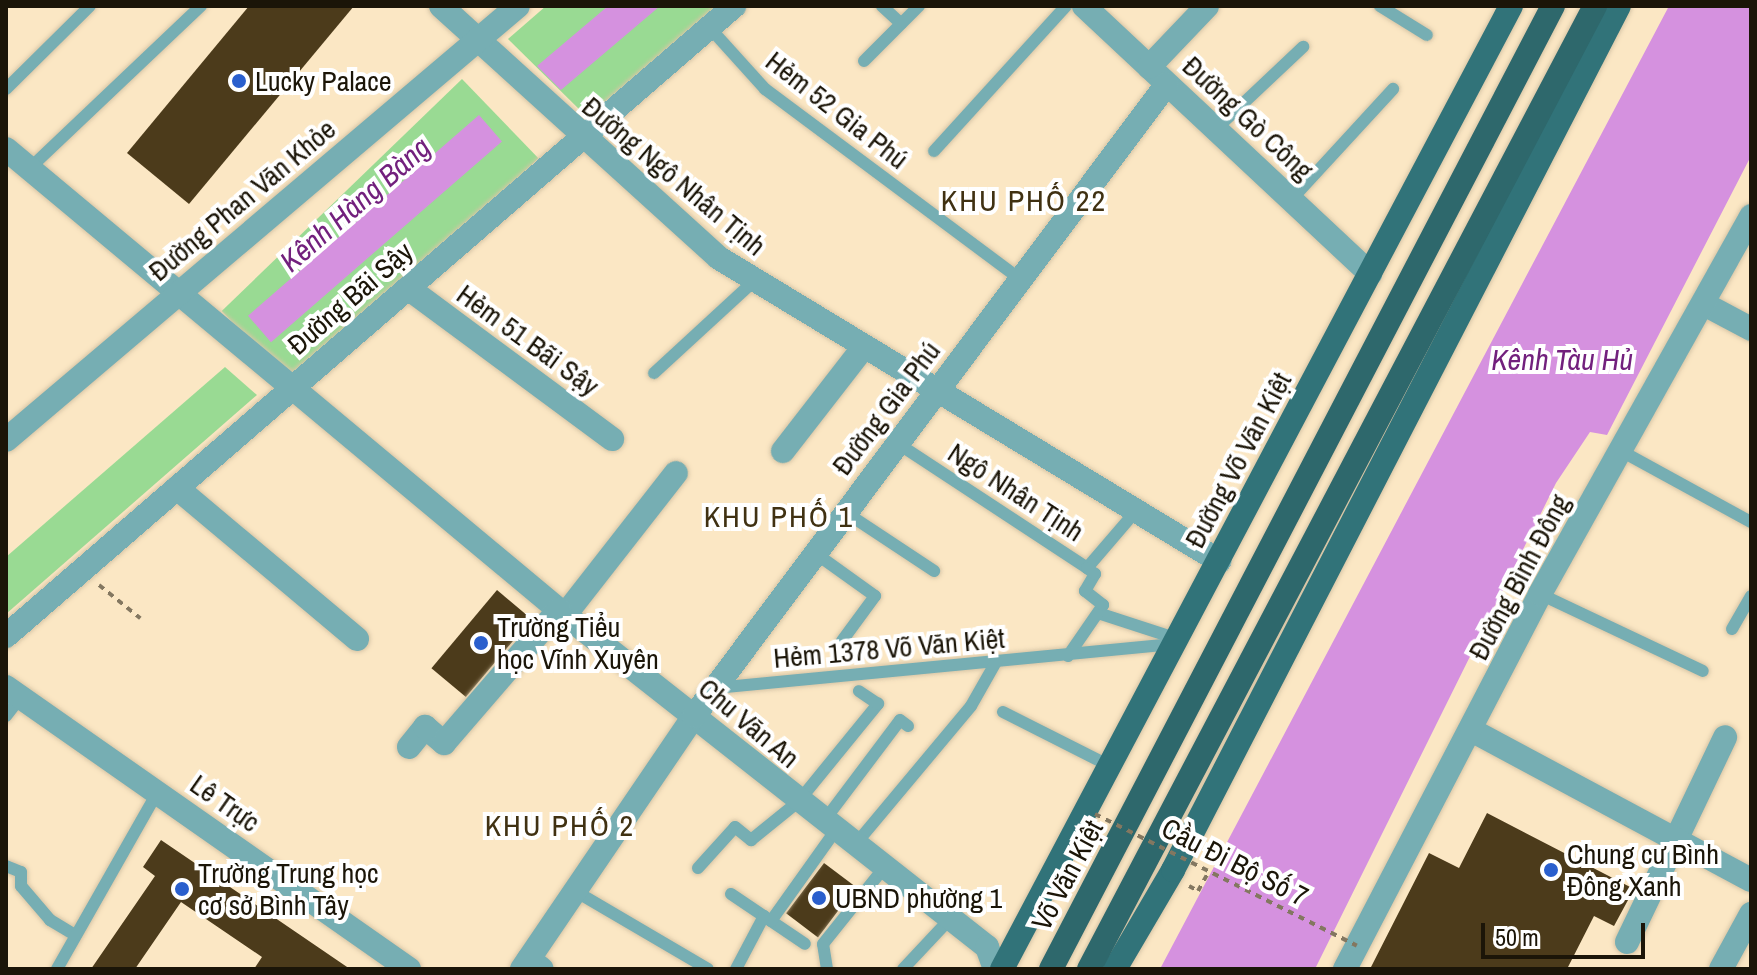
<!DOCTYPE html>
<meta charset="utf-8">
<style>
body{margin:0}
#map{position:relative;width:1757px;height:975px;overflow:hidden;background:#fbe7c4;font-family:"Archivo Narrow",sans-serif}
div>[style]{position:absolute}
.green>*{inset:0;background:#99da93;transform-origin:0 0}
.water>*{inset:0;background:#d591df;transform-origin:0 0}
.building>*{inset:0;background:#4c3b1b;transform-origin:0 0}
.path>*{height:4px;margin-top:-2px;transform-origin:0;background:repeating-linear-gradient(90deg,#837760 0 6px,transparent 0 12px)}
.roads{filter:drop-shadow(0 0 2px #d7c5a6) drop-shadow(0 0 2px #d7c5a6)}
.service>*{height:12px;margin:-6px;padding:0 6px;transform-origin:6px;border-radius:6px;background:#76aeb3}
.minor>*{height:24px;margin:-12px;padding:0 12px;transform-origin:12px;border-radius:12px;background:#76aeb3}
.tertiary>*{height:24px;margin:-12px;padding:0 12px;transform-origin:12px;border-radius:12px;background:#76aeb3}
.primary>*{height:24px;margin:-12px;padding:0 12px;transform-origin:12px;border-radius:12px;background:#317379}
.trunk>*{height:24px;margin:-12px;padding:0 12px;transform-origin:12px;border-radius:12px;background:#2e686c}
.path-bridge>*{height:4px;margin-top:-2px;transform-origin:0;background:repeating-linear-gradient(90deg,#837760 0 6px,transparent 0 12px)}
.dots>*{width:22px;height:22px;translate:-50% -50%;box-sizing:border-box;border:4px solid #fff;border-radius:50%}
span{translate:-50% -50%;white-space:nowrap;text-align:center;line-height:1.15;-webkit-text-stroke:8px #fff;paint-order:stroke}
.poi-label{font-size:28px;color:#1b1508}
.left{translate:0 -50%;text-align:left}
.street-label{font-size:28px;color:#1b1508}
.neighbourhood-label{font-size:30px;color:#403112;letter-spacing:2px}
.water-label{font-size:30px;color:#72207d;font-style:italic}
.frame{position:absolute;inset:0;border:8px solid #1b1508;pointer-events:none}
.scale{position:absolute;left:1481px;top:923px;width:164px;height:36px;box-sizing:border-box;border:4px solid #1b1508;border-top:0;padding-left:10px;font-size:24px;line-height:28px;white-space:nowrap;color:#1b1508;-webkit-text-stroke:6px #fff;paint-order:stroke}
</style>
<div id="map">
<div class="green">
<div style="clip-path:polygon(546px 6px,719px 6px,587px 117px,508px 39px)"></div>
<div style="left:462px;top:79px;width:110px;height:334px;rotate:46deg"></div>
<div style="clip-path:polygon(225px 367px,257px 395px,6px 614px,6px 557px)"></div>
</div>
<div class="water">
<div style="clip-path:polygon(608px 6px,660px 6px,561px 90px,537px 66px)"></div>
<div style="clip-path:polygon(1669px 6px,1751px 6px,1751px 156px,1607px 435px,1590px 432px,1556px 483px,1315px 969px,1160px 969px)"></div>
<div style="left:479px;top:115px;width:35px;height:306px;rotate:49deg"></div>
</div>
<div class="building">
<div style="clip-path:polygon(249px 6px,354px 6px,189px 204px,127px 153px)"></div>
<div style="left:497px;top:590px;width:45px;height:102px;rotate:40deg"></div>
<div style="clip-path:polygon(1487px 813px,1634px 889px,1614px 926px,1594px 916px,1567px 969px,1370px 969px,1429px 853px,1459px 868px)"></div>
<div style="clip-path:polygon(161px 840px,350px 969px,254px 969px,262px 957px,181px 902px,135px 969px,91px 969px,155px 876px,143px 867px)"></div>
<div style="left:824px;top:863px;width:40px;height:63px;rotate:37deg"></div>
</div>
<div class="path">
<div style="left:99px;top:585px;width:53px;rotate:38.8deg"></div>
<div style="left:1189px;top:886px;width:10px;rotate:29deg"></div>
<div style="left:1198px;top:891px;width:23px;rotate:-61deg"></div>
</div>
<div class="roads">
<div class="service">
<div style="left:882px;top:6px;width:26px;rotate:43deg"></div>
<div style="left:1380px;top:6px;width:55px;rotate:31.7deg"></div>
<div style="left:709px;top:27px;width:84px;rotate:47.9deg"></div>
<div style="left:765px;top:89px;width:318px;rotate:36.7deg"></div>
<div style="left:864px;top:61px;width:78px;rotate:-45deg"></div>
<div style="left:6px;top:89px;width:118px;rotate:-44.7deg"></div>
<div style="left:1216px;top:129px;width:120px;rotate:-43.3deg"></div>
<div style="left:934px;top:151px;width:196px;rotate:-47.7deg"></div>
<div style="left:30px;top:168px;width:236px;rotate:-43.5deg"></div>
<div style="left:1291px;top:200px;width:151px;rotate:-47.4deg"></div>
<div style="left:654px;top:373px;width:134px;rotate:-42.6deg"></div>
<div style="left:897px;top:443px;width:227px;rotate:33.3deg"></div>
<div style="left:1087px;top:568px;width:74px;rotate:-49.4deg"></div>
<div style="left:1623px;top:452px;width:146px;rotate:28.7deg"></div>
<div style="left:845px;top:512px;width:107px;rotate:33.5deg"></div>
<div style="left:815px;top:553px;width:74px;rotate:35.6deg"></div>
<div style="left:875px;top:596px;width:56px;rotate:126.3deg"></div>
<div style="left:1540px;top:594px;width:180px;rotate:25.3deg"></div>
<div style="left:1098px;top:613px;width:84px;rotate:18deg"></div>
<div style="left:1732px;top:629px;width:38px;rotate:-60deg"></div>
<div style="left:1068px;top:656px;width:62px;rotate:-55.5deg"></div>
<div style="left:1103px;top:605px;width:23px;rotate:-142deg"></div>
<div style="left:1085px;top:591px;width:20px;rotate:-60deg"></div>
<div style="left:1095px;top:574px;width:10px;rotate:-143deg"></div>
<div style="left:716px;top:688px;width:461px;rotate:-5.5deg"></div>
<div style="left:1003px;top:712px;width:120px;rotate:26.8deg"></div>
<div style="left:6px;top:716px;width:24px;rotate:-52deg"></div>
<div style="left:824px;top:821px;width:126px;rotate:-53deg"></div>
<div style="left:900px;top:720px;width:10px;rotate:37deg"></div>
<div style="left:854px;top:846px;width:182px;rotate:-50.1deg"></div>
<div style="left:971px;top:706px;width:51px;rotate:-60.4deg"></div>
<div style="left:6px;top:866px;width:16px;rotate:22deg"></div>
<div style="left:21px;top:872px;width:14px;rotate:90deg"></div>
<div style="left:21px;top:886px;width:45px;rotate:49.5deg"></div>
<div style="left:50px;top:920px;width:26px;rotate:31deg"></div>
<div style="left:698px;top:868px;width:55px;rotate:-47.9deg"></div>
<div style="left:735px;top:827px;width:21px;rotate:39deg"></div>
<div style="left:751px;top:840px;width:60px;rotate:-39deg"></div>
<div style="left:798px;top:802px;width:127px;rotate:-50.8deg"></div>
<div style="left:878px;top:704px;width:23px;rotate:-146deg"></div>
<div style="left:575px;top:891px;width:154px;rotate:30.4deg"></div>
<div style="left:731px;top:894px;width:89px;rotate:34deg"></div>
<div style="left:771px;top:921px;width:112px;rotate:-54.5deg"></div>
<div style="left:57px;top:969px;width:202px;rotate:-60.4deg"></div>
<div style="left:736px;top:969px;width:60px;rotate:-62.2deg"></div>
<div style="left:827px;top:969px;width:25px;rotate:-99deg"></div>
<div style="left:823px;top:944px;width:96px;rotate:-51.3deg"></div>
<div style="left:903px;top:969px;width:69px;rotate:-46.8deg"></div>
</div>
<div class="minor">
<div style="left:6px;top:149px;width:728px;rotate:39.82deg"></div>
<div style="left:565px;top:615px;width:537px;rotate:38.19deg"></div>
<div style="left:987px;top:947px;width:23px;rotate:70deg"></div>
<div style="left:408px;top:288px;width:254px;rotate:36.5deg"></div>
<div style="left:1704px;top:304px;width:53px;rotate:28deg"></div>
<div style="left:783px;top:451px;width:130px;rotate:-52.2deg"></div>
<div style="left:177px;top:488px;width:235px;rotate:40deg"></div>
<div style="left:565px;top:615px;width:180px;rotate:-52deg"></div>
<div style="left:6px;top:687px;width:492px;rotate:35deg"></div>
<div style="left:409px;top:747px;width:26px;rotate:-51deg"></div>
<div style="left:425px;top:727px;width:25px;rotate:40deg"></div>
<div style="left:444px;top:743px;width:176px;rotate:-49.2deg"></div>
<div style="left:1627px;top:942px;width:227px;rotate:-64.4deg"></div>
<div style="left:529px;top:959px;width:16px;rotate:38deg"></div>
<div style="left:1721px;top:969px;width:63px;rotate:-61.4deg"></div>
</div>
<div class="tertiary">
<div style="left:441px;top:6px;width:375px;rotate:42.2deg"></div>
<div style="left:719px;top:258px;width:585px;rotate:31.22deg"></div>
<div style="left:1084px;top:6px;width:392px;rotate:43.1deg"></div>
<div style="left:1149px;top:67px;width:84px;rotate:-46.4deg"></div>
<div style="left:6px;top:440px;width:671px;rotate:-40.29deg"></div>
<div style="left:6px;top:636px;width:963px;rotate:-40.87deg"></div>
<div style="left:1473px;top:731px;width:315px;rotate:28.2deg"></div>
<div style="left:522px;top:969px;width:306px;rotate:-55.8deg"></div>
<div style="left:694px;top:716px;width:789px;rotate:-53.19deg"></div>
<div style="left:1345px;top:969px;width:423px;rotate:-62.5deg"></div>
<div style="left:1540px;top:594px;width:433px;rotate:-60.8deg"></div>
</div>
<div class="primary">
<div style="left:1002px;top:969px;width:1089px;rotate:-62.14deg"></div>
<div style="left:1115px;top:969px;width:115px;rotate:-59.6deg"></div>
<div style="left:1173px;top:870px;width:972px;rotate:-62.7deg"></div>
</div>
<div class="trunk">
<div style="left:1051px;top:969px;width:1086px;rotate:-62.47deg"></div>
<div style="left:1089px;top:969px;width:1088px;rotate:-62.28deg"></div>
</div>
</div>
<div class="path-bridge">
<div style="left:1095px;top:814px;width:293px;rotate:26.7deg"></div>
</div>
<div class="dots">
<div style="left:239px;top:81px;background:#2a5fcd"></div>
<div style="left:481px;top:643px;background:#2a5fcd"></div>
<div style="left:1551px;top:870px;background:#2a5fcd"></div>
<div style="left:182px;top:889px;background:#2a5fcd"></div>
<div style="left:819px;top:898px;background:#2a5fcd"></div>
</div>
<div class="poi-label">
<span class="left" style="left:255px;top:81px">Lucky Palace</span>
<span class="left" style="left:497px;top:643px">Trường Tiểu<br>học Vĩnh Xuyên</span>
<span class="left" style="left:1567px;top:870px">Chung cư Bình<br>Đông Xanh</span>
<span class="left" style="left:198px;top:889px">Trường Trung học<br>cơ sở Bình Tây</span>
<span class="left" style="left:835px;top:898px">UBND phường 1</span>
</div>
<div class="street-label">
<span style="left:837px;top:110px;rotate:38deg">Hẻm 52 Gia Phú</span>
<span style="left:1248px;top:118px;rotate:43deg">Đường Gò Công</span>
<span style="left:674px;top:176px;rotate:40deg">Đường Ngô Nhân Tịnh</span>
<span style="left:242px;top:200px;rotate:-40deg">Đường Phan Văn Khỏe</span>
<span style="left:350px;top:298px;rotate:-41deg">Đường Bãi Sậy</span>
<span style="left:528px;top:340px;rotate:36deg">Hẻm 51 Bãi Sậy</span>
<span style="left:886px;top:408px;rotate:-53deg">Đường Gia Phú</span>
<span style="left:1238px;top:460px;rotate:-62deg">Đường Võ Văn Kiệt</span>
<span style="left:1016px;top:492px;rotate:33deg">Ngô Nhân Tịnh</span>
<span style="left:1519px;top:577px;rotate:-62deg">Đường Bình Đông</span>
<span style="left:889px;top:648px;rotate:-5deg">Hẻm 1378 Võ Văn Kiệt</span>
<span style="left:749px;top:723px;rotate:40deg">Chu Văn An</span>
<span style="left:225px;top:803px;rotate:35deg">Lê Trực</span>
<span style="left:1235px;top:862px;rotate:27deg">Cầu Đi Bộ Số 7</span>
<span style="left:1067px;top:875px;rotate:-62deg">Võ Văn Kiệt</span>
</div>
<div class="neighbourhood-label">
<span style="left:1024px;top:200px">KHU PHỐ 22</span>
<span style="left:779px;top:516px">KHU PHỐ 1</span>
<span style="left:560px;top:825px">KHU PHỐ 2</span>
</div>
<div class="water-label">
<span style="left:355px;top:204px;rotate:-41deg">Kênh Hàng Bàng</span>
<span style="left:1562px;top:359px">Kênh Tàu Hủ</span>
</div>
<div class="frame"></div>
<div class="scale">50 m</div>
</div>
